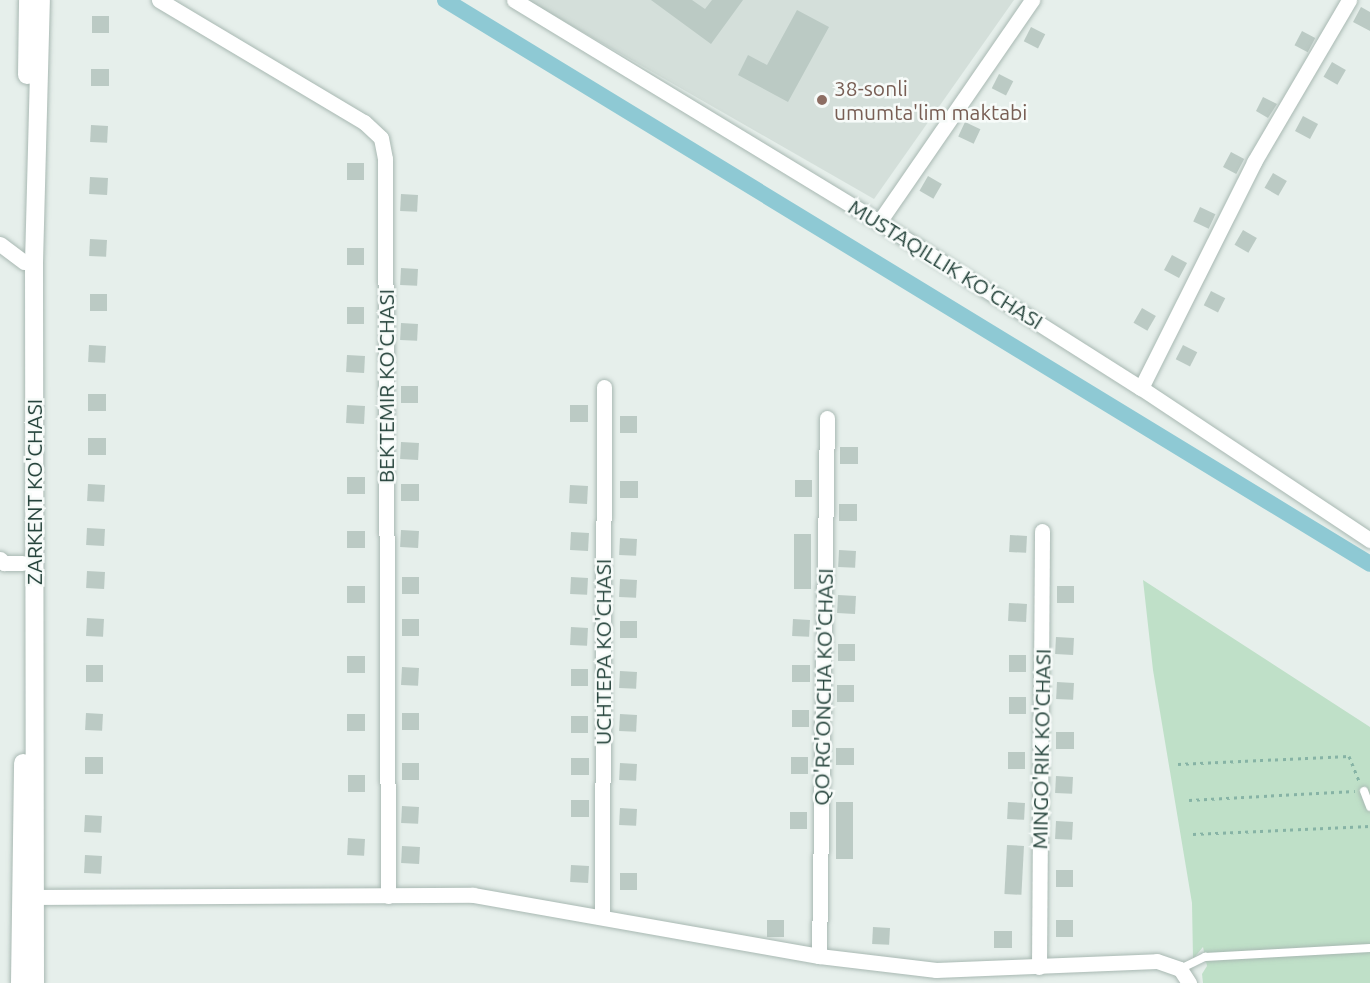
<!DOCTYPE html>
<style>
body{margin:0}
#map{position:relative;width:1370px;height:983px;overflow:hidden;background:#e6efeb;font-family:Ubuntu,sans-serif}
div>[style]{position:absolute}
.built>*{inset:0;background:#d4dfda}
.green>*{inset:0;background:#bfe0c8}
.canal>*{height:16px;margin:-8px;padding:0 8px;transform-origin:8px;border-radius:8px;background:#8ec9d4}
.building>*{inset:0;background:#bbcac4;transform-origin:0 0}
.path>*{height:3px;margin-top:-1.5px;transform-origin:0;background:repeating-linear-gradient(90deg,#86b3a5 0 3px,transparent 0 7.5px)}
.roads{filter:drop-shadow(0 0 2px #a8b8b2) drop-shadow(0 0 2px #a8b8b2)}
.lane>*{height:8px;margin:-4px;padding:0 4px;transform-origin:4px;border-radius:4px;background:#fff}
.street>*{height:15px;margin:-7.5px;padding:0 7.5px;transform-origin:7.5px;border-radius:7.5px;background:#fff}
.secondary>*{height:18px;margin:-9px;padding:0 9px;transform-origin:9px;border-radius:9px;background:#fff}
.dots>*{width:16px;height:16px;translate:-50% -50%;box-sizing:border-box;border:3px solid #f7fbf9;border-radius:50%}
span{translate:-50% -50%;white-space:nowrap;text-align:center;line-height:1.15;-webkit-text-stroke:5px #f7fbf9;paint-order:stroke}
.education-label{font-size:21px;color:#785e54}
.left{translate:0 -50%;text-align:left}
.street-label{font-size:21px;color:#24423a}
</style>
<div id="map">
<div class="built">
<div style="clip-path:polygon(527px 0,1014px 0,874px 199px)"></div>
</div>
<div class="green">
<div style="clip-path:polygon(1143px 580px,1370px 727px,1370px 983px,1203px 983px,1202px 974px,1207px 966px,1203px 947px,1193px 959px,1192px 903px,1153px 670px)"></div>
</div>
<div class="canal">
<div style="left:445px;top:0;width:1083px;rotate:31.37deg"></div>
</div>
<div class="building">
<div style="clip-path:polygon(651px 0,692px 0,705px 9px,712px 0,743px 0,711px 44px)"></div>
<div style="clip-path:polygon(1361px 7px,1370px 12px,1370px 31px,1353px 22px)"></div>
<div style="clip-path:polygon(797px 10px,829px 27px,788px 102px,738px 75px,748px 55px,767px 65px)"></div>
<div style="left:92px;top:16px;width:17px;height:17px"></div>
<div style="left:1031px;top:27px;width:16px;height:16px;rotate:27deg"></div>
<div style="left:1302px;top:31px;width:15px;height:16px;rotate:28deg"></div>
<div style="left:1332px;top:62px;width:16px;height:17px;rotate:30deg"></div>
<div style="left:91px;top:69px;width:18px;height:17px"></div>
<div style="left:999px;top:74px;width:16px;height:16px;rotate:27deg"></div>
<div style="clip-path:polygon(1263px 97px,1277px 104px,1268px 118px,1256px 111px)"></div>
<div style="left:1303px;top:116px;width:17px;height:17px;rotate:28deg"></div>
<div style="left:965px;top:122px;width:17px;height:16px;rotate:25deg"></div>
<div style="left:91px;top:125px;width:17px;height:17px;rotate:3deg"></div>
<div style="left:1231px;top:152px;width:15px;height:17px;rotate:28deg"></div>
<div style="left:347px;top:163px;width:17px;height:17px"></div>
<div style="left:1273px;top:173px;width:16px;height:17px;rotate:30deg"></div>
<div style="left:928px;top:176px;width:16px;height:17px;rotate:30deg"></div>
<div style="left:90px;top:177px;width:18px;height:17px;rotate:3deg"></div>
<div style="left:401px;top:194px;width:17px;height:17px;rotate:3deg"></div>
<div style="left:1200px;top:207px;width:17px;height:16px;rotate:25deg"></div>
<div style="left:1243px;top:230px;width:16px;height:17px;rotate:30deg"></div>
<div style="left:90px;top:239px;width:17px;height:17px;rotate:3deg"></div>
<div style="left:347px;top:248px;width:17px;height:17px"></div>
<div style="left:1172px;top:255px;width:17px;height:17px;rotate:28deg"></div>
<div style="left:401px;top:268px;width:17px;height:17px;rotate:3deg"></div>
<div style="left:1211px;top:291px;width:16px;height:16px;rotate:27deg"></div>
<div style="left:90px;top:294px;width:17px;height:17px"></div>
<div style="left:347px;top:307px;width:17px;height:17px"></div>
<div style="left:1142px;top:308px;width:16px;height:17px;rotate:30deg"></div>
<div style="left:401px;top:323px;width:17px;height:17px;rotate:3deg"></div>
<div style="left:89px;top:345px;width:17px;height:17px;rotate:3deg"></div>
<div style="left:1183px;top:345px;width:16px;height:16px;rotate:27deg"></div>
<div style="left:347px;top:355px;width:18px;height:17px;rotate:3deg"></div>
<div style="left:401px;top:386px;width:17px;height:17px"></div>
<div style="left:88px;top:394px;width:18px;height:17px"></div>
<div style="left:347px;top:405px;width:18px;height:18px;rotate:3deg"></div>
<div style="left:570px;top:405px;width:18px;height:17px"></div>
<div style="left:620px;top:416px;width:17px;height:17px"></div>
<div style="left:88px;top:438px;width:18px;height:17px"></div>
<div style="left:401px;top:442px;width:18px;height:17px;rotate:3deg"></div>
<div style="left:840px;top:447px;width:18px;height:17px"></div>
<div style="left:347px;top:477px;width:18px;height:17px"></div>
<div style="left:795px;top:480px;width:17px;height:17px"></div>
<div style="left:620px;top:481px;width:18px;height:17px"></div>
<div style="left:88px;top:484px;width:17px;height:17px;rotate:3deg"></div>
<div style="left:401px;top:484px;width:18px;height:17px"></div>
<div style="left:570px;top:485px;width:18px;height:18px;rotate:3deg"></div>
<div style="left:839px;top:504px;width:18px;height:17px"></div>
<div style="left:87px;top:528px;width:18px;height:17px;rotate:3deg"></div>
<div style="left:401px;top:530px;width:18px;height:17px;rotate:3deg"></div>
<div style="left:347px;top:531px;width:18px;height:17px"></div>
<div style="left:571px;top:532px;width:18px;height:18px;rotate:3deg"></div>
<div style="left:794px;top:534px;width:17px;height:55px"></div>
<div style="left:1010px;top:535px;width:17px;height:17px;rotate:3deg"></div>
<div style="left:620px;top:538px;width:17px;height:17px;rotate:3deg"></div>
<div style="left:839px;top:550px;width:17px;height:17px;rotate:3deg"></div>
<div style="left:87px;top:571px;width:18px;height:17px;rotate:3deg"></div>
<div style="left:402px;top:577px;width:17px;height:17px"></div>
<div style="left:571px;top:577px;width:17px;height:17px;rotate:3deg"></div>
<div style="left:620px;top:579px;width:17px;height:18px;rotate:3deg"></div>
<div style="left:347px;top:586px;width:18px;height:17px"></div>
<div style="left:1057px;top:586px;width:17px;height:17px"></div>
<div style="left:838px;top:595px;width:18px;height:18px;rotate:3deg"></div>
<div style="left:1009px;top:603px;width:18px;height:18px;rotate:3deg"></div>
<div style="left:87px;top:618px;width:17px;height:18px;rotate:3deg"></div>
<div style="left:402px;top:619px;width:17px;height:17px"></div>
<div style="left:793px;top:619px;width:17px;height:17px;rotate:3deg"></div>
<div style="left:620px;top:621px;width:17px;height:17px"></div>
<div style="left:571px;top:627px;width:17px;height:18px;rotate:3deg"></div>
<div style="left:1056px;top:637px;width:18px;height:17px;rotate:3deg"></div>
<div style="left:838px;top:644px;width:17px;height:17px"></div>
<div style="left:1009px;top:655px;width:17px;height:17px"></div>
<div style="left:347px;top:656px;width:18px;height:17px"></div>
<div style="left:86px;top:665px;width:17px;height:17px"></div>
<div style="left:792px;top:665px;width:18px;height:17px"></div>
<div style="left:402px;top:667px;width:17px;height:18px;rotate:3deg"></div>
<div style="left:571px;top:669px;width:17px;height:17px"></div>
<div style="left:620px;top:671px;width:17px;height:17px;rotate:3deg"></div>
<div style="left:1057px;top:682px;width:17px;height:17px;rotate:3deg"></div>
<div style="left:837px;top:685px;width:17px;height:17px"></div>
<div style="left:1009px;top:697px;width:17px;height:17px"></div>
<div style="left:792px;top:710px;width:17px;height:17px"></div>
<div style="left:86px;top:713px;width:17px;height:17px;rotate:3deg"></div>
<div style="left:402px;top:713px;width:17px;height:17px"></div>
<div style="left:347px;top:714px;width:18px;height:17px"></div>
<div style="left:620px;top:714px;width:17px;height:17px;rotate:3deg"></div>
<div style="left:571px;top:716px;width:17px;height:17px"></div>
<div style="left:1056px;top:732px;width:18px;height:17px"></div>
<div style="left:836px;top:748px;width:18px;height:17px"></div>
<div style="left:1008px;top:752px;width:17px;height:17px"></div>
<div style="left:85px;top:757px;width:18px;height:17px"></div>
<div style="left:791px;top:757px;width:17px;height:17px"></div>
<div style="left:571px;top:758px;width:18px;height:17px"></div>
<div style="left:402px;top:763px;width:17px;height:17px"></div>
<div style="left:620px;top:763px;width:17px;height:17px;rotate:3deg"></div>
<div style="left:348px;top:775px;width:17px;height:17px"></div>
<div style="left:1056px;top:776px;width:17px;height:17px;rotate:3deg"></div>
<div style="left:571px;top:800px;width:18px;height:17px"></div>
<div style="left:836px;top:802px;width:17px;height:57px"></div>
<div style="left:1008px;top:802px;width:17px;height:17px;rotate:3deg"></div>
<div style="left:402px;top:806px;width:17px;height:17px;rotate:3deg"></div>
<div style="left:620px;top:808px;width:17px;height:17px;rotate:3deg"></div>
<div style="left:790px;top:812px;width:17px;height:17px"></div>
<div style="left:85px;top:815px;width:17px;height:17px;rotate:3deg"></div>
<div style="left:1056px;top:821px;width:17px;height:18px;rotate:3deg"></div>
<div style="left:348px;top:838px;width:17px;height:17px;rotate:3deg"></div>
<div style="left:1007px;top:845px;width:17px;height:49px;rotate:3deg"></div>
<div style="left:402px;top:846px;width:18px;height:17px;rotate:3deg"></div>
<div style="left:85px;top:855px;width:17px;height:18px;rotate:3deg"></div>
<div style="left:571px;top:865px;width:18px;height:17px;rotate:3deg"></div>
<div style="left:1056px;top:870px;width:17px;height:17px"></div>
<div style="left:620px;top:873px;width:17px;height:17px"></div>
<div style="left:767px;top:920px;width:17px;height:17px"></div>
<div style="left:1056px;top:920px;width:17px;height:17px"></div>
<div style="left:873px;top:927px;width:17px;height:17px;rotate:3deg"></div>
<div style="left:994px;top:931px;width:18px;height:17px"></div>
</div>
<div class="path">
<div style="left:1178px;top:764px;width:171px;rotate:-2.7deg"></div>
<div style="left:1349px;top:756px;width:27px;rotate:68deg"></div>
<div style="left:1189px;top:800px;width:166px;rotate:-3.1deg"></div>
<div style="left:1193px;top:834px;width:177px;rotate:-2.6deg"></div>
</div>
<div class="roads">
<div class="lane">
<div style="left:1364px;top:791px;width:17px;rotate:69deg"></div>
<div style="left:1180px;top:969px;width:28px;rotate:-26deg"></div>
<div style="left:1205px;top:957px;width:165px;rotate:-3.1deg"></div>
</div>
<div class="street">
<div style="left:159px;top:0;width:239px;rotate:30.8deg"></div>
<div style="left:364px;top:122px;width:23px;rotate:43deg"></div>
<div style="left:381px;top:138px;width:21px;rotate:79deg"></div>
<div style="left:385px;top:159px;width:737px;rotate:89.77deg"></div>
<div style="left:514px;top:0;width:427px;rotate:31.3deg"></div>
<div style="left:879px;top:222px;width:310px;rotate:32.4deg"></div>
<div style="left:1141px;top:388px;width:275px;rotate:33.6deg"></div>
<div style="left:879px;top:222px;width:270px;rotate:-55.4deg"></div>
<div style="left:0;top:244px;width:30px;rotate:37deg"></div>
<div style="left:1141px;top:388px;width:253px;rotate:-63.4deg"></div>
<div style="left:1254px;top:162px;width:188px;rotate:-59.6deg"></div>
<div style="left:0;top:559px;width:6px;rotate:45deg"></div>
<div style="left:4px;top:563px;width:18px"></div>
<div style="left:37px;top:897px;width:436px;rotate:-0.3deg"></div>
<div style="left:473px;top:895px;width:351px;rotate:10deg"></div>
<div style="left:819px;top:956px;width:118px;rotate:6.8deg"></div>
<div style="left:936px;top:970px;width:221px;rotate:-2.3deg"></div>
<div style="left:1157px;top:961px;width:24px;rotate:19deg"></div>
<div style="left:1180px;top:969px;width:17px;rotate:57deg"></div>
<div style="left:602px;top:917px;width:530px;rotate:-89.78deg"></div>
<div style="left:819px;top:956px;width:538px;rotate:-89.15deg"></div>
<div style="left:1039px;top:967px;width:436px;rotate:-89.6deg"></div>
</div>
<div class="secondary">
<div style="left:27px;top:75px;width:75px;rotate:-89.2deg"></div>
<div style="left:20px;top:983px;width:220px;rotate:-89.2deg"></div>
<div style="left:35px;top:983px;width:720px;rotate:-90.08deg"></div>
<div style="left:34px;top:263px;width:263px;rotate:-88.5deg"></div>
</div>
</div>
<div class="dots">
<div style="left:822px;top:100px;background:#8d6e63"></div>
</div>
<div class="education-label">
<span class="left" style="left:834px;top:100px">38-sonli<br>umumta'lim maktabi</span>
</div>
<div class="street-label">
<span style="left:946px;top:264px;rotate:32deg">MUSTAQILLIK KO'CHASI</span>
<span style="left:386px;top:386px;rotate:-90deg">BEKTEMIR KO'CHASI</span>
<span style="left:34px;top:492px;rotate:-90deg">ZARKENT KO'CHASI</span>
<span style="left:603px;top:652px;rotate:-90deg">UCHTEPA KO'CHASI</span>
<span style="left:823px;top:687px;rotate:-89deg">QO'RG'ONCHA KO'CHASI</span>
<span style="left:1041px;top:749px;rotate:-89deg">MINGO'RIK KO'CHASI</span>
</div>
</div>
